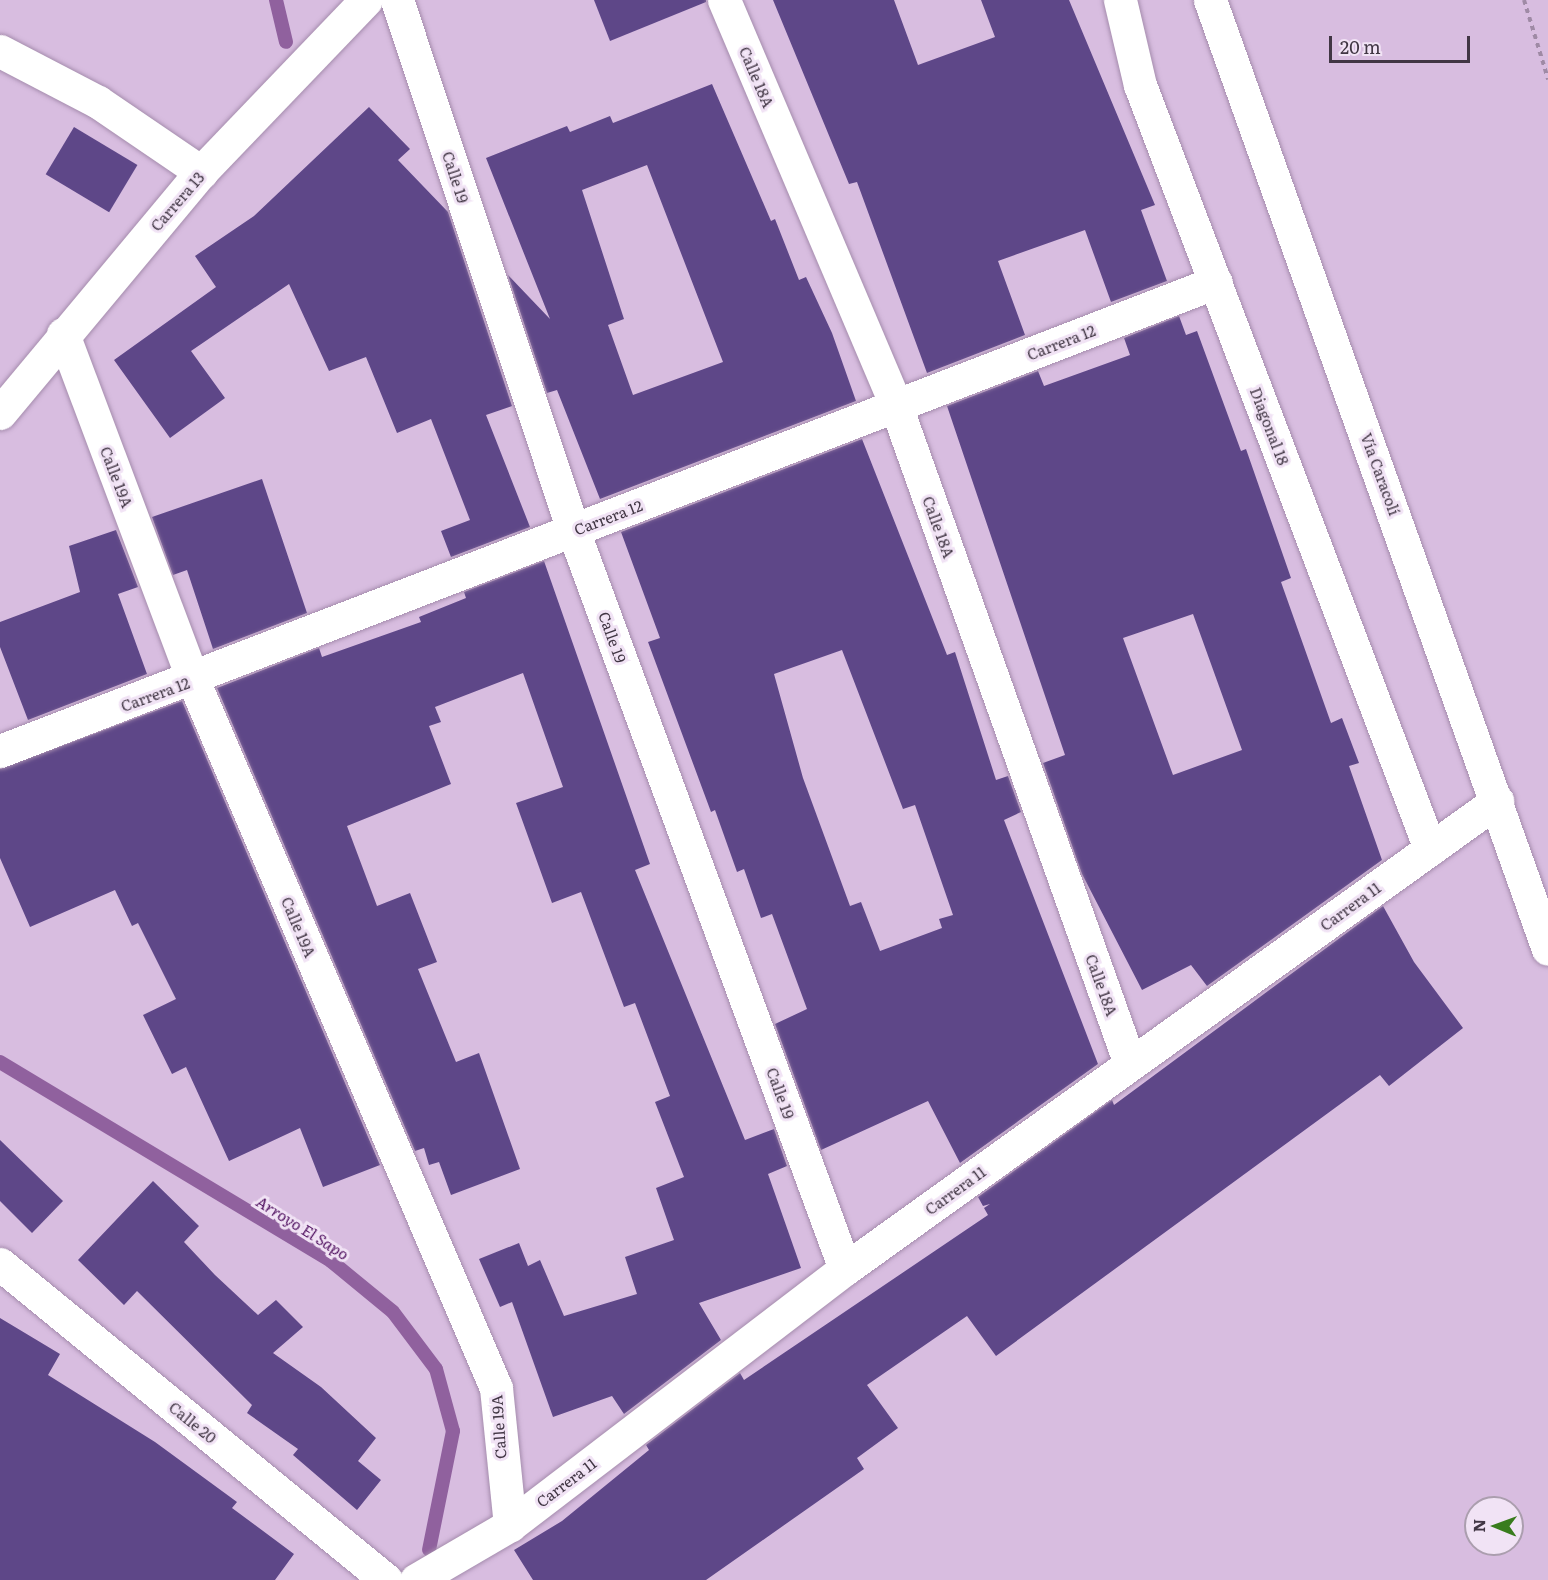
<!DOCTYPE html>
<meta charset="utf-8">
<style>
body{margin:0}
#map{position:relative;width:1548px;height:1580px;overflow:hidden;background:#d8bde0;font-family:Literata,serif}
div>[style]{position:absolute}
.stream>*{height:14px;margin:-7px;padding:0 7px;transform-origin:7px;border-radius:7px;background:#90619e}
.building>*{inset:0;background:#5e4788;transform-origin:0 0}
.path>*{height:4px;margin-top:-2px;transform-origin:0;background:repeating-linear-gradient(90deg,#9f8aa5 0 4.5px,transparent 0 9px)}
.roads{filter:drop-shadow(0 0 2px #a58cad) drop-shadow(0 0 2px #a58cad)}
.minor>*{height:33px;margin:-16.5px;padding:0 16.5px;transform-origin:16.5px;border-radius:16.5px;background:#fff}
.tertiary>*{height:33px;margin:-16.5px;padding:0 16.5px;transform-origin:16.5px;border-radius:16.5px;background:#fff}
.primary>*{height:33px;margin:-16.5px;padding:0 16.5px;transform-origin:16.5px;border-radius:16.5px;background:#fff}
span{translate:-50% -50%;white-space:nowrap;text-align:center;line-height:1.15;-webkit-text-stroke:6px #f1e3f5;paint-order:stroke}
.street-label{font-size:15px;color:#413644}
.water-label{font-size:16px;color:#511261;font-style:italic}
.north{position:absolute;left:1464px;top:1496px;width:60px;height:60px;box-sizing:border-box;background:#f1e3f5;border:2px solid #ab9eae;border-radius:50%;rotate:271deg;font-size:16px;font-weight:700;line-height:24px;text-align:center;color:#413644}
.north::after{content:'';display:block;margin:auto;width:21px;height:27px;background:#397c1d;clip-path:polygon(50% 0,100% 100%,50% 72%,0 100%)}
.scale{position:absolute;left:1329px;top:36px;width:141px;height:27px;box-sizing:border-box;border:3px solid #413644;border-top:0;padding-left:8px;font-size:18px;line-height:21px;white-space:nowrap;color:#413644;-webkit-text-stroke:4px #f1e3f5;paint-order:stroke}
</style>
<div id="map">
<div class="stream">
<div style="left:276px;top:0;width:43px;rotate:76.6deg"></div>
<div style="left:0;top:1062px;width:386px;rotate:31deg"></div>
<div style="left:331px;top:1261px;width:80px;rotate:39.4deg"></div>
<div style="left:393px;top:1312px;width:71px;rotate:53deg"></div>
<div style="left:436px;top:1369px;width:64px;rotate:74.7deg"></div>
<div style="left:453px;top:1431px;width:121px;rotate:101.4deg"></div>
</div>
<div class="building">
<div style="clip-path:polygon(594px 0,706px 0,706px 2px,610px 41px)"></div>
<div style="clip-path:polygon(773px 0,894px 0,918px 65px,995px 37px,981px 0,1069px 0,1155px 205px,1141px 210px,1167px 281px,1111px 302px,1085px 230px,998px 261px,1025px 335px,927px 373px,857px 182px,849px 184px)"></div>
<div style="clip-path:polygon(evenodd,712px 84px,771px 221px,775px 219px,799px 280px,806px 277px,832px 333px,856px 401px,600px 499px,557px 390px,547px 393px,508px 275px,550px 319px,486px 158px,567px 126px,570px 132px,610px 116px,613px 123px,712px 84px,647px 165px,723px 362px,633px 395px,608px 325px,624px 319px,582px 190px,647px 165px)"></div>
<div style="clip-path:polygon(369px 107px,410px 149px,398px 160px,448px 212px,512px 406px,486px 415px,530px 527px,451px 557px,441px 531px,470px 520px,431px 419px,397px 433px,366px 357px,329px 371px,289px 284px,191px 351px,225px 398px,170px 438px,114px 360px,216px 287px,195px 256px,254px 216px)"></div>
<div style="left:74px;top:127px;width:74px;height:55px;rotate:31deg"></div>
<div style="clip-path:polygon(evenodd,1179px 316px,1186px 335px,1197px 331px,1241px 451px,1246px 449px,1291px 578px,1281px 582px,1331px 723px,1342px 718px,1359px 763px,1349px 766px,1382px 860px,1207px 986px,1191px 965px,1142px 990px,1082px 874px,1043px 763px,1065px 755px,947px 406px,1038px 371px,1044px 386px,1130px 355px,1124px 338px,1179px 316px,1193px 614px,1242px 750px,1173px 775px,1123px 638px,1193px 614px)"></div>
<div style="clip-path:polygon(evenodd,862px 439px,947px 655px,955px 652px,996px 780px,1008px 776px,1021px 812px,1004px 820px,1098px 1064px,960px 1163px,928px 1101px,821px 1150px,775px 1024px,807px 1009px,772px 914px,761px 918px,744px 869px,737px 872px,715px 810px,711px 812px,648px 642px,660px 638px,621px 532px,862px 439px,842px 650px,903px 809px,915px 805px,953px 915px,939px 919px,942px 928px,880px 951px,861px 902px,850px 906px,803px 778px,774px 674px,842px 650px)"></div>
<div style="clip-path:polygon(262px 479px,307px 613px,213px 649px,187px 570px,173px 575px,152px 517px)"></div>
<div style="clip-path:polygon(116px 530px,138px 587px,118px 594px,147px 674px,28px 720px,0 647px,0 622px,80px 592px,69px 546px)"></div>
<div style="clip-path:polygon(544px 561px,650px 864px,635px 870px,745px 1140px,774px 1129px,787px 1166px,768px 1174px,801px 1268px,699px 1303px,721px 1340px,624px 1414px,612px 1396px,553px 1417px,512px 1302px,500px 1307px,479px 1259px,519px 1243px,528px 1266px,540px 1260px,564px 1316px,637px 1294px,625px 1257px,674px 1240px,656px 1188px,684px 1177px,655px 1102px,670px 1096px,635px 1003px,624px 1007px,581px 892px,552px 903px,516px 803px,563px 787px,523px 673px,435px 707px,441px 722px,429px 726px,451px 784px,347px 826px,377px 906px,410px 893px,437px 962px,418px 969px,456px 1062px,479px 1053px,520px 1169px,451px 1195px,439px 1162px,429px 1165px,424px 1148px,415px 1151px,217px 688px,319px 648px,322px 657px,421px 622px,419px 617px,466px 598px,464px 592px)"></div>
<div style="clip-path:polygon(182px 701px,380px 1165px,323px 1187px,300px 1128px,229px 1161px,186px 1067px,172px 1074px,143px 1015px,176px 999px,138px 923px,132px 926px,115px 890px,30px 927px,0 858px,0 769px)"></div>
<div style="clip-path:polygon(1383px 906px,1414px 962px,1463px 1028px,1389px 1086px,1380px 1075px,996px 1356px,967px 1316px,867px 1385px,898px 1428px,857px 1458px,864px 1469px,706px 1580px,533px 1580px,514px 1550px,562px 1521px,649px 1450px,646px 1445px,740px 1373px,744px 1380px,988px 1215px,984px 1208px,990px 1204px,983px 1206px,978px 1197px,1112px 1100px,1114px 1105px)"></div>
<div style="clip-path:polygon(0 1140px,63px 1201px,32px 1233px,0 1201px)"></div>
<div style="clip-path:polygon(153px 1181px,199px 1226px,184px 1242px,215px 1275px,258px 1315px,276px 1300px,303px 1327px,273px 1353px,321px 1387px,376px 1438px,358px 1461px,381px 1480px,357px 1510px,293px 1455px,298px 1449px,247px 1413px,252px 1405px,137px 1291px,124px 1305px,78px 1260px)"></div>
<div style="clip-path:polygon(0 1318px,60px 1354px,48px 1375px,155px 1442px,237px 1502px,232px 1508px,294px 1554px,275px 1580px,0 1580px)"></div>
</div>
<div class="path">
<div style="left:1524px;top:0;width:83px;rotate:73.1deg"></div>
</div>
<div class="roads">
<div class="minor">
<div style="left:397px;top:0;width:558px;rotate:71.63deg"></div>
<div style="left:573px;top:530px;width:787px;rotate:69.79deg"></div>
<div style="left:724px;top:0;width:441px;rotate:67deg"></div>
<div style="left:896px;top:406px;width:698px;rotate:70.42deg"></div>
<div style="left:1120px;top:0;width:87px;rotate:76.8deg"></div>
<div style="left:1140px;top:85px;width:817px;rotate:69.21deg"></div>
<div style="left:0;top:51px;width:110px;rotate:27.5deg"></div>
<div style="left:98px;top:102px;width:125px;rotate:34.2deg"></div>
<div style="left:63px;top:334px;width:370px;rotate:69.4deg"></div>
<div style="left:193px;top:680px;width:770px;rotate:66.83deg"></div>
<div style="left:496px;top:1388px;width:138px;rotate:84.2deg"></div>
<div style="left:0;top:751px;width:1303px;rotate:-21.09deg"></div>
<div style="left:0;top:1264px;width:499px;rotate:39.3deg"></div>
<div style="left:416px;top:1580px;width:109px;rotate:-30.3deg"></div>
<div style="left:510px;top:1525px;width:422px;rotate:-37.4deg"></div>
<div style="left:845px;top:1269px;width:803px;rotate:-35.67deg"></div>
</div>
<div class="tertiary">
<div style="left:0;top:413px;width:314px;rotate:-50.2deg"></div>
<div style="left:201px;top:172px;width:238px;rotate:-46.2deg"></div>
</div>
<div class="primary">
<div style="left:1210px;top:0;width:1007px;rotate:70.4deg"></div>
</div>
</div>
<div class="street-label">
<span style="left:757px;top:77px;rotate:67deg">Calle 18A</span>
<span style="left:456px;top:177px;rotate:72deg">Calle 19</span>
<span style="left:177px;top:201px;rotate:-49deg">Carrera 13</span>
<span style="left:1061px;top:342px;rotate:-21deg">Carrera 12</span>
<span style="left:1270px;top:426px;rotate:69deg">Diagonal 18</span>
<span style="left:1381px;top:474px;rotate:70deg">Vía Caracolí</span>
<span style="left:117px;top:477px;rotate:69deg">Calle 19A</span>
<span style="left:608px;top:517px;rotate:-21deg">Carrera 12</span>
<span style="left:939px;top:527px;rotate:70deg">Calle 18A</span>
<span style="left:613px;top:637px;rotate:70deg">Calle 19</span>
<span style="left:155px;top:694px;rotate:-20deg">Carrera 12</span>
<span style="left:1350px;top:906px;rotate:-36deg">Carrera 11</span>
<span style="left:299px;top:927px;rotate:67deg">Calle 19A</span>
<span style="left:1102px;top:985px;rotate:70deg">Calle 18A</span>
<span style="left:781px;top:1093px;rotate:70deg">Calle 19</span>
<span style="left:955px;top:1190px;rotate:-36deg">Carrera 11</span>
<span style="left:193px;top:1422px;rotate:39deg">Calle 20</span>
<span style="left:498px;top:1427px;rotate:-94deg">Calle 19A</span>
<span style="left:566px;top:1482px;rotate:-37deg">Carrera 11</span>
</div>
<div class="water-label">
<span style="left:303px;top:1227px;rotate:32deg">Arroyo El Sapo</span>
</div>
<div class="north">N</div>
<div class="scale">20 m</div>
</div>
